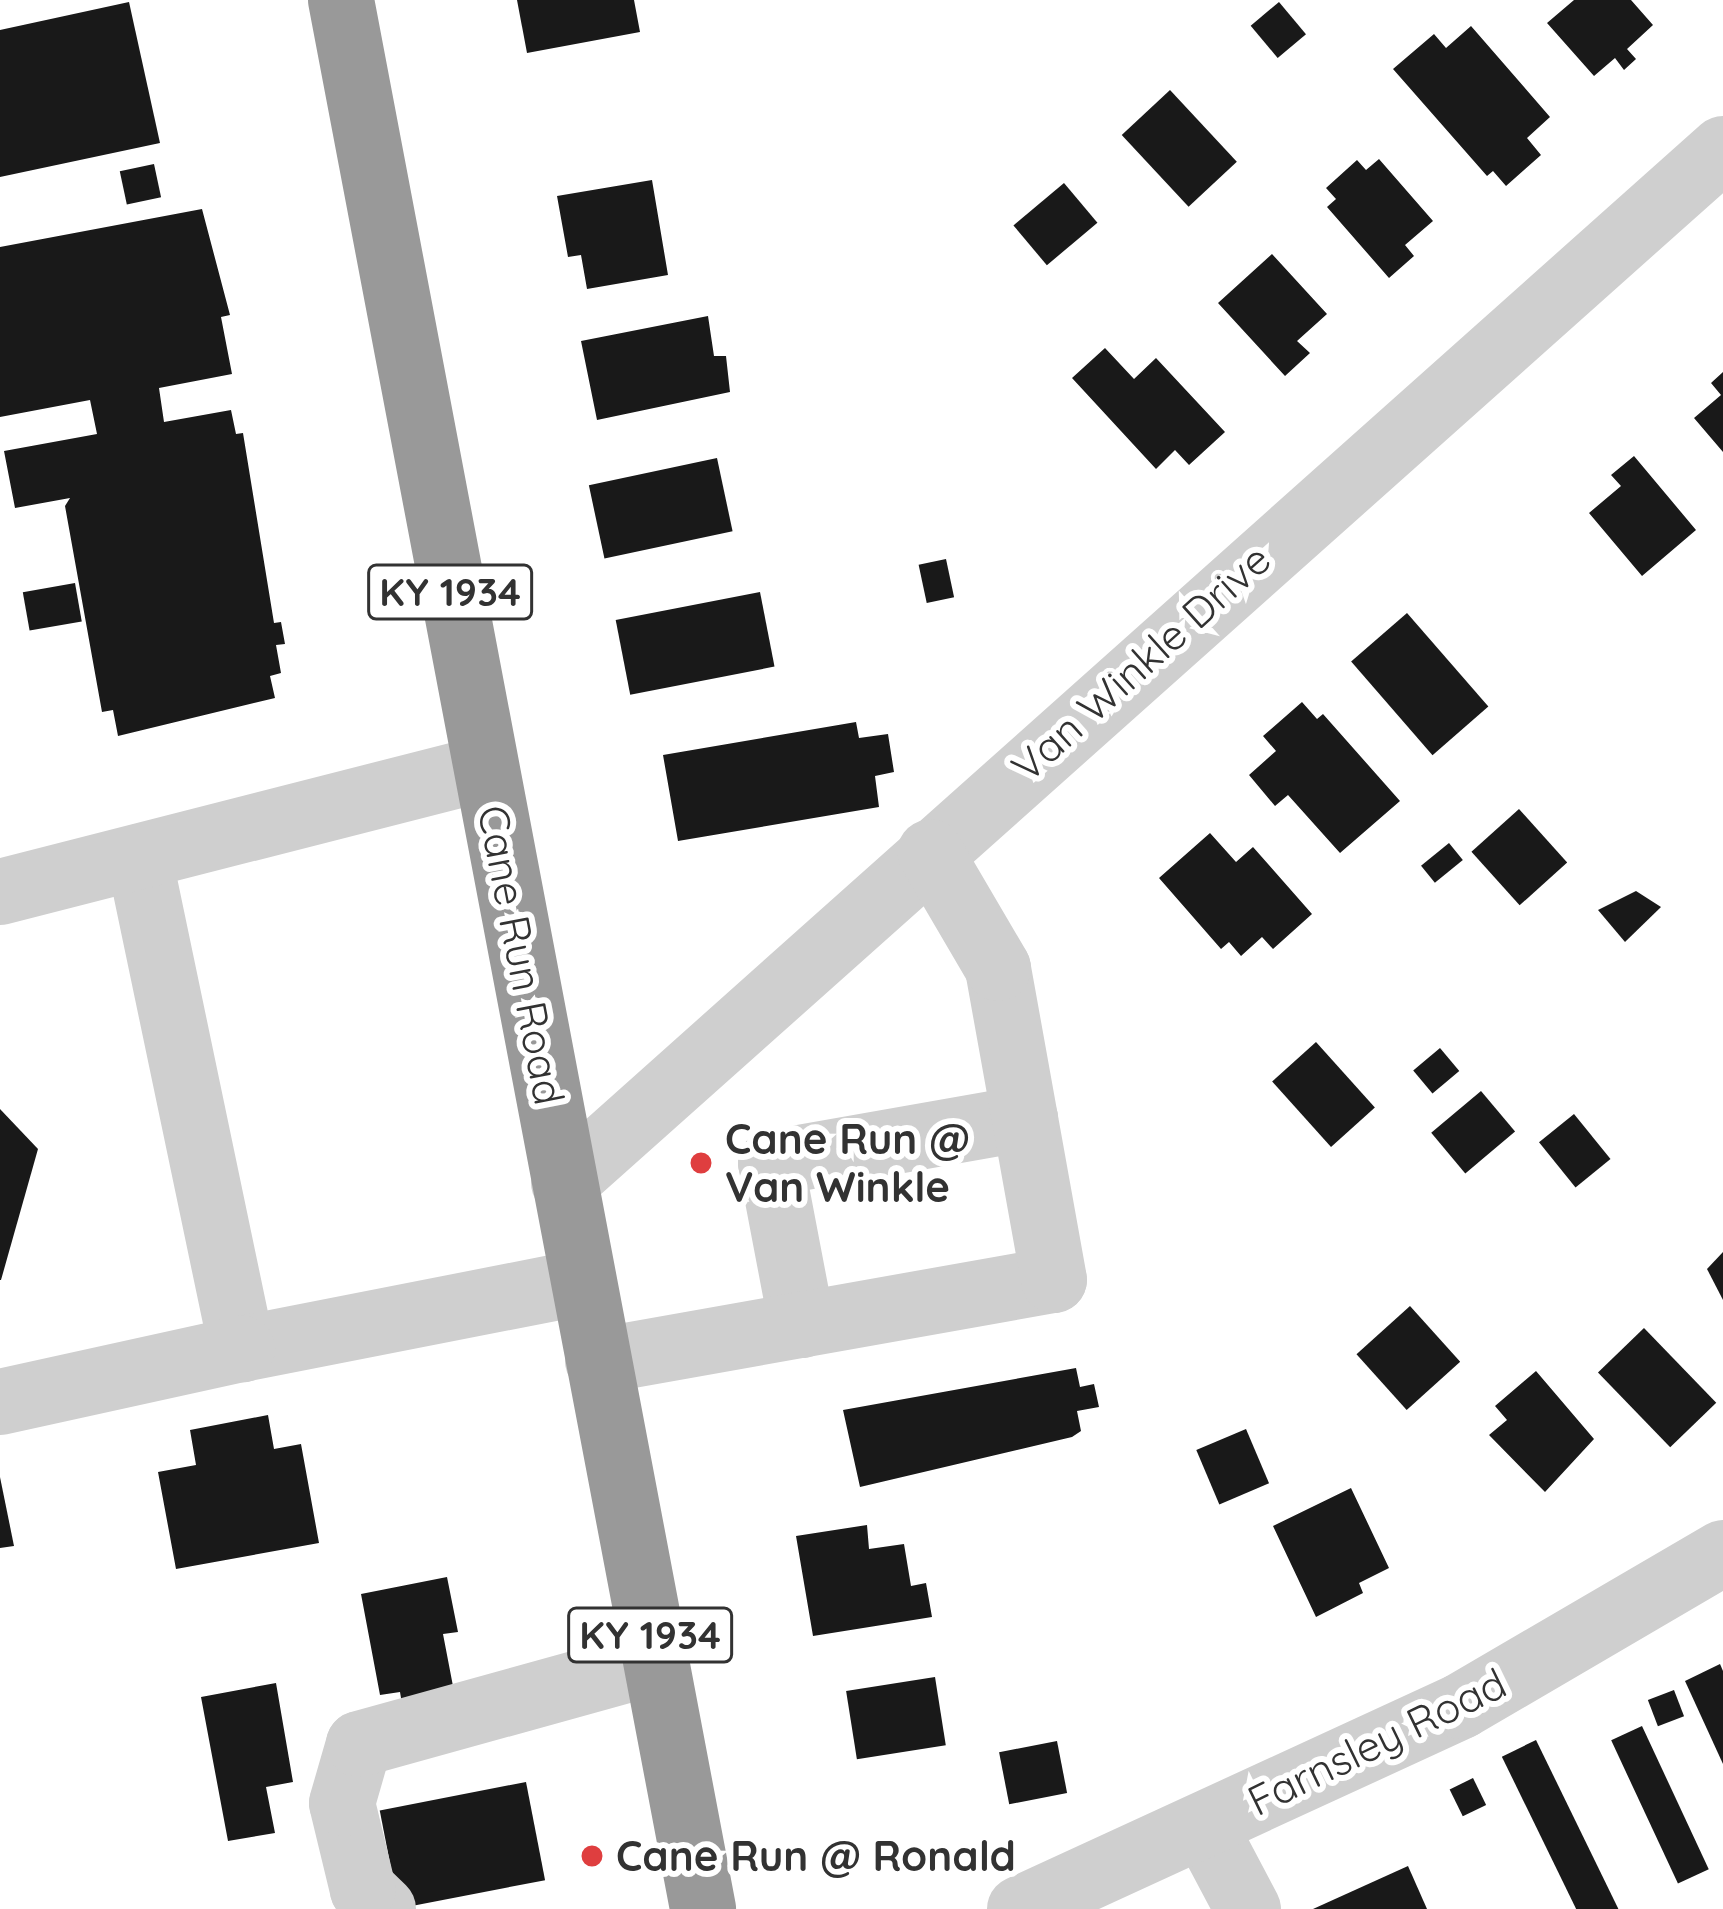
<!DOCTYPE html>
<style>
body{margin:0}
#map{position:relative;width:1723px;height:1909px;overflow:hidden;background:#fff;font-family:Quicksand,sans-serif}
div>[style]{position:absolute}
.building>*{inset:0;background:#191919;transform-origin:0 0}
.minor>*{height:66px;margin:-33px;padding:0 33px;transform-origin:33px;border-radius:33px;background:#cfcfcf}
.highway>*{height:66px;margin:-33px;padding:0 33px;transform-origin:33px;border-radius:33px;background:#999}
.dots>*{width:33px;height:33px;translate:-50% -50%;box-sizing:border-box;border:6px solid #fff;border-radius:50%}
span{translate:-50% -50%;white-space:nowrap;text-align:center;line-height:1.15;-webkit-text-stroke:12px #fff;paint-order:stroke}
.shield-label span{padding:3px 9px;background:#fff;border:3px solid;border-radius:9px;-webkit-text-stroke-width:0}
.shield-label{font-size:39px;color:#323232;font-weight:700}
.street-label{font-size:42px;color:#323232}
.poi-label{font-size:42px;color:#323232;font-weight:700}
.left{translate:0 -50%;text-align:left}
</style>
<div id="map">
<div class="building">
<div style="clip-path:polygon(517px 0,634px 0,640px 32px,527px 53px)"></div>
<div style="clip-path:polygon(1574px 0,1631px 0,1653px 25px,1627px 49px,1636px 59px,1624px 70px,1615px 58px,1594px 76px,1547px 23px)"></div>
<div style="clip-path:polygon(129px 2px,160px 143px,0 177px,0 30px)"></div>
<div style="left:1279px;top:2px;width:42px;height:37px;rotate:50deg"></div>
<div style="clip-path:polygon(1471px 26px,1550px 117px,1527px 138px,1541px 155px,1506px 186px,1493px 171px,1487px 176px,1393px 69px,1434px 34px,1446px 48px)"></div>
<div style="left:1170px;top:90px;width:98px;height:66px;rotate:47deg"></div>
<div style="clip-path:polygon(1379px 159px,1433px 221px,1405px 245px,1414px 256px,1389px 278px,1327px 207px,1336px 199px,1326px 188px,1357px 160px,1366px 170px)"></div>
<div style="left:154px;top:164px;width:34px;height:35px;rotate:78deg"></div>
<div style="clip-path:polygon(652px 180px,668px 275px,587px 289px,581px 255px,568px 257px,557px 196px)"></div>
<div style="left:1064px;top:183px;width:52px;height:66px;rotate:50deg"></div>
<div style="clip-path:polygon(202px 209px,230px 315px,221px 317px,232px 374px,159px 388px,164px 422px,231px 410px,236px 434px,243px 433px,274px 623px,281px 622px,285px 644px,276px 645px,281px 673px,270px 676px,275px 698px,118px 736px,113px 710px,102px 712px,65px 506px,70px 498px,15px 508px,4px 451px,97px 434px,90px 400px,0 417px,0 247px)"></div>
<div style="clip-path:polygon(1272px 254px,1327px 314px,1297px 341px,1310px 353px,1285px 376px,1218px 303px)"></div>
<div style="clip-path:polygon(708px 316px,714px 356px,726px 356px,730px 392px,597px 420px,581px 341px)"></div>
<div style="clip-path:polygon(1105px 348px,1134px 379px,1156px 358px,1225px 432px,1189px 465px,1175px 450px,1156px 469px,1072px 378px)"></div>
<div style="clip-path:polygon(1723px 372px,1723px 452px,1694px 418px,1721px 395px,1711px 383px)"></div>
<div style="clip-path:polygon(1634px 456px,1696px 530px,1642px 576px,1589px 513px,1621px 486px,1611px 475px)"></div>
<div style="left:717px;top:458px;width:75px;height:131px;rotate:78deg"></div>
<div style="left:946px;top:559px;width:39px;height:28px;rotate:78deg"></div>
<div style="left:75px;top:583px;width:39px;height:53px;rotate:80deg"></div>
<div style="left:760px;top:592px;width:76px;height:147px;rotate:79deg"></div>
<div style="left:1407px;top:613px;width:124px;height:74px;rotate:49deg"></div>
<div style="clip-path:polygon(1302px 702px,1317px 719px,1323px 714px,1400px 801px,1340px 853px,1288px 795px,1275px 806px,1249px 775px,1276px 751px,1263px 736px)"></div>
<div style="clip-path:polygon(856px 722px,859px 738px,888px 734px,894px 772px,875px 776px,879px 807px,678px 841px,663px 755px)"></div>
<div style="left:1519px;top:809px;width:72px;height:64px;rotate:48deg"></div>
<div style="clip-path:polygon(1210px 833px,1236px 862px,1253px 847px,1312px 914px,1273px 949px,1262px 937px,1241px 956px,1229px 942px,1221px 949px,1159px 878px)"></div>
<div style="left:1449px;top:843px;width:22px;height:36px;rotate:51deg"></div>
<div style="clip-path:polygon(1636px 891px,1661px 907px,1625px 942px,1598px 910px)"></div>
<div style="left:1316px;top:1042px;width:88px;height:59px;rotate:48deg"></div>
<div style="left:1440px;top:1048px;width:30px;height:35px;rotate:50deg"></div>
<div style="left:1481px;top:1091px;width:53px;height:65px;rotate:50deg"></div>
<div style="clip-path:polygon(0 1109px,38px 1149px,1px 1280px,0 1280px)"></div>
<div style="left:1574px;top:1114px;width:58px;height:45px;rotate:51deg"></div>
<div style="clip-path:polygon(1723px 1252px,1723px 1300px,1707px 1269px)"></div>
<div style="left:1410px;top:1306px;width:75px;height:72px;rotate:48deg"></div>
<div style="left:1644px;top:1328px;width:104px;height:64px;rotate:46deg"></div>
<div style="clip-path:polygon(1076px 1368px,1080px 1387px,1094px 1384px,1099px 1407px,1077px 1411px,1081px 1431px,1072px 1437px,860px 1487px,843px 1410px)"></div>
<div style="clip-path:polygon(1536px 1371px,1594px 1439px,1545px 1492px,1489px 1435px,1507px 1420px,1495px 1406px)"></div>
<div style="clip-path:polygon(268px 1415px,274px 1449px,301px 1444px,319px 1543px,176px 1569px,158px 1472px,196px 1465px,190px 1430px)"></div>
<div style="left:1246px;top:1429px;width:59px;height:54px;rotate:67deg"></div>
<div style="clip-path:polygon(0 1477px,14px 1546px,0 1548px)"></div>
<div style="clip-path:polygon(1351px 1488px,1389px 1568px,1359px 1583px,1363px 1593px,1316px 1617px,1273px 1526px)"></div>
<div style="clip-path:polygon(867px 1525px,869px 1549px,904px 1544px,911px 1586px,926px 1583px,932px 1617px,813px 1636px,796px 1536px)"></div>
<div style="clip-path:polygon(447px 1577px,458px 1632px,443px 1634px,457px 1707px,404px 1716px,400px 1692px,380px 1695px,361px 1594px)"></div>
<div style="clip-path:polygon(1720px 1664px,1723px 1671px,1723px 1764px,1685px 1681px)"></div>
<div style="left:935px;top:1677px;width:69px;height:90px;rotate:81deg"></div>
<div style="clip-path:polygon(276px 1683px,293px 1782px,266px 1787px,275px 1833px,228px 1841px,201px 1697px)"></div>
<div style="left:1674px;top:1690px;width:28px;height:28px;rotate:69deg"></div>
<div style="left:1642px;top:1726px;width:158px;height:34px;rotate:65deg"></div>
<div style="left:1536px;top:1740px;width:188px;height:38px;rotate:64deg"></div>
<div style="left:1057px;top:1741px;width:53px;height:59px;rotate:79deg"></div>
<div style="left:1473px;top:1778px;width:30px;height:26px;rotate:64deg"></div>
<div style="left:526px;top:1782px;width:100px;height:149px;rotate:79deg"></div>
<div style="clip-path:polygon(1408px 1866px,1427px 1909px,1313px 1909px)"></div>
</div>
<div class="minor">
<div style="left:139px;top:857px;width:503px;rotate:78.18deg"></div>
<div style="left:242px;top:1349px;width:348px;rotate:-11.1deg"></div>
<div style="left:0;top:892px;width:501px;rotate:-14.34deg"></div>
<div style="left:564px;top:1183px;width:1553px;rotate:-41.74deg"></div>
<div style="left:802px;top:1325px;width:165px;rotate:-100.8deg"></div>
<div style="left:771px;top:1163px;width:258px;rotate:-10deg"></div>
<div style="left:598px;top:1361px;width:463px;rotate:-10.1deg"></div>
<div style="left:1054px;top:1280px;width:317px;rotate:-100.2deg"></div>
<div style="left:998px;top:968px;width:134px;rotate:-120.4deg"></div>
<div style="left:0;top:1402px;width:248px;rotate:-12.4deg"></div>
<div style="left:1204px;top:1826px;width:94px;rotate:62.1deg"></div>
<div style="left:383px;top:1909px;width:28px;rotate:-136deg"></div>
<div style="left:363px;top:1890px;width:89px;rotate:-103.6deg"></div>
<div style="left:342px;top:1803px;width:61px;rotate:-73.9deg"></div>
<div style="left:359px;top:1744px;width:307px;rotate:-15.5deg"></div>
<div style="left:1020px;top:1909px;width:485px;rotate:-24.7deg"></div>
<div style="left:1461px;top:1706px;width:303px;rotate:-30.3deg"></div>
</div>
<div class="highway">
<div style="left:341px;top:0;width:1943px;rotate:79.26deg"></div>
</div>
<div class="dots">
<div style="left:701px;top:1163px;background:#df3e3f"></div>
<div style="left:592px;top:1856px;background:#df3e3f"></div>
</div>
<div class="shield-label">
<span style="left:450px;top:592px">KY 1934</span>
<span style="left:650px;top:1635px">KY 1934</span>
</div>
<div class="street-label">
<span style="left:1141px;top:663px;rotate:-42deg">Van Winkle Drive</span>
<span style="left:521px;top:955px;rotate:79deg">Cane Run Road</span>
<span style="left:1377px;top:1742px;rotate:-26deg">Farnsley Road</span>
</div>
<div class="poi-label">
<span class="left" style="left:725px;top:1163px">Cane Run @<br>Van Winkle</span>
<span class="left" style="left:616px;top:1856px">Cane Run @ Ronald</span>
</div>
</div>
